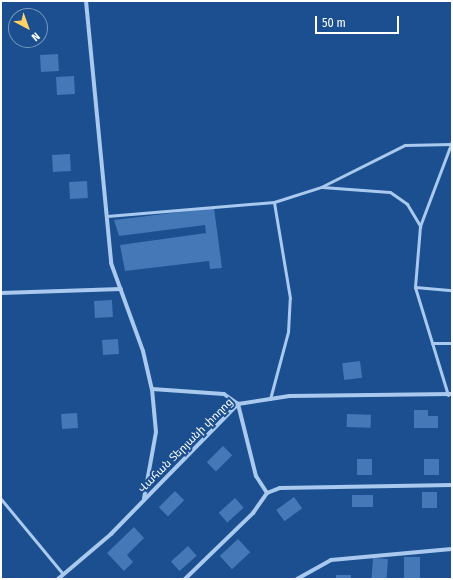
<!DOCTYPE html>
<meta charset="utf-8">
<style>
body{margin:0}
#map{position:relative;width:453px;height:580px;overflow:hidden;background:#1b4f8f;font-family:"Fira Sans Condensed","Noto Sans Armenian",sans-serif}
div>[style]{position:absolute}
.building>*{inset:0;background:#4478b7;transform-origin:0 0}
.service>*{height:3px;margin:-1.5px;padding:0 1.5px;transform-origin:1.5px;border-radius:1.5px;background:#a9c9ee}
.minor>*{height:4px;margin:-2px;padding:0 2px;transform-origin:2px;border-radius:2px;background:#a9c9ee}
span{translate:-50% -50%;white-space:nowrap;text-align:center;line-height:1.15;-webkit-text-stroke:4px #1b4f8f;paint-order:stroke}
.street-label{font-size:11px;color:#fff}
.frame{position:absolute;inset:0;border:2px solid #fff;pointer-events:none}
.north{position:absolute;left:8px;top:8px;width:40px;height:40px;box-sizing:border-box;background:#1b4f8f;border:1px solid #7695bc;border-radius:50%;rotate:139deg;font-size:11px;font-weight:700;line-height:16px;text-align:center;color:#fff}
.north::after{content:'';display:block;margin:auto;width:14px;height:18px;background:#ffd166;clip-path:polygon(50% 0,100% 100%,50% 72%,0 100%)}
.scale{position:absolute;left:315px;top:16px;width:84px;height:18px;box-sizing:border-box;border:2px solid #fff;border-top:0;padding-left:5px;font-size:12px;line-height:14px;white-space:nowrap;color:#fff;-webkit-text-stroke:3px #1b4f8f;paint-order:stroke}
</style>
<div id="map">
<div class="building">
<div style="left:58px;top:54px;width:17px;height:18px;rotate:87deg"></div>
<div style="left:74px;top:76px;width:18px;height:18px;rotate:87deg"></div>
<div style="left:70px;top:154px;width:17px;height:18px;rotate:87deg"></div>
<div style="left:87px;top:181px;width:17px;height:18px;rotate:87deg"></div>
<div style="clip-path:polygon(214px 208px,222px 268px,210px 269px,209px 261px,125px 271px,120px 245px,206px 233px,205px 225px,119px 236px,114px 220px)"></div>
<div style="left:112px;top:300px;width:17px;height:18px;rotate:87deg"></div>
<div style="left:118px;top:339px;width:15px;height:16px;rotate:86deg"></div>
<div style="left:360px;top:361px;width:17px;height:18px;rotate:83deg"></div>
<div style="clip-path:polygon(414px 410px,428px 410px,428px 416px,438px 416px,438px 428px,414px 428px)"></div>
<div style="left:77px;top:413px;width:15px;height:16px;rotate:86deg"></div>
<div style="left:347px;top:414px;width:24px;height:13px;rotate:2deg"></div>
<div style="left:223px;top:446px;width:13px;height:23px;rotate:45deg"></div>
<div style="left:372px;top:459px;width:16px;height:15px;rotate:90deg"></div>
<div style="left:424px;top:459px;width:15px;height:16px"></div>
<div style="left:175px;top:491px;width:13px;height:23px;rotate:45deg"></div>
<div style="left:437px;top:492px;width:16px;height:15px;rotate:90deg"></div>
<div style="left:352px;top:495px;width:21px;height:12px"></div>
<div style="left:294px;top:497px;width:14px;height:22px;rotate:54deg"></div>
<div style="left:235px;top:498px;width:13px;height:22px;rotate:48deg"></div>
<div style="clip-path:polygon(134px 527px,144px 538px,127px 555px,133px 562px,124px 571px,107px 553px)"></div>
<div style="left:238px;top:539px;width:18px;height:25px;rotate:47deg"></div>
<div style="left:188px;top:546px;width:13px;height:23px;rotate:48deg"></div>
<div style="left:404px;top:557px;width:16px;height:22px"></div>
<div style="left:373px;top:558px;width:15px;height:21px;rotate:4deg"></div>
<div style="left:336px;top:575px;width:15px;height:4px"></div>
</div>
<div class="service">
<div style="left:322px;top:187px;width:68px;rotate:4.2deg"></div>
<div style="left:390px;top:192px;width:21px;rotate:35deg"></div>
<div style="left:407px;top:204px;width:26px;rotate:59deg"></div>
<div style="left:107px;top:216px;width:168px;rotate:-4.8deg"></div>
<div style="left:274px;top:202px;width:49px;rotate:-17.7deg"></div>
<div style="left:321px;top:187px;width:94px;rotate:-26.6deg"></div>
<div style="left:405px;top:145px;width:46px;rotate:-1.2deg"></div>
<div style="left:451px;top:144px;width:3px;rotate:-72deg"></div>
<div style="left:415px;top:287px;width:37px;rotate:5deg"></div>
<div style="left:432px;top:343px;width:20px"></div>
<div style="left:448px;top:395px;width:113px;rotate:-107deg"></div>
<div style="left:415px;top:287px;width:61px;rotate:-85.3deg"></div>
<div style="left:420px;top:226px;width:88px;rotate:-69.3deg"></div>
<div style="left:270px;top:399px;width:69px;rotate:-75deg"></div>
<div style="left:288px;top:332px;width:34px;rotate:-87deg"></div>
<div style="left:290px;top:298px;width:97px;rotate:-99.5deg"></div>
<div style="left:1px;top:499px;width:97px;rotate:50.4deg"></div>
</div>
<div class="minor">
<div style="left:86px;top:1px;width:263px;rotate:84.5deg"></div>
<div style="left:111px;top:263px;width:94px;rotate:70deg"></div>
<div style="left:143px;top:351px;width:39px;rotate:77deg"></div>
<div style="left:152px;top:389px;width:43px;rotate:84.7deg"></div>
<div style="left:156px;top:432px;width:68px;rotate:100.2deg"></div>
<div style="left:1px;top:293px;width:120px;rotate:-1.9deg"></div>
<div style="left:152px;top:389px;width:72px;rotate:4deg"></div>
<div style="left:224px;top:394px;width:17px;rotate:36deg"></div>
<div style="left:238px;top:404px;width:74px;rotate:76deg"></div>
<div style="left:256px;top:476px;width:20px;rotate:57deg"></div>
<div style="left:58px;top:579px;width:70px;rotate:-40.3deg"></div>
<div style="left:111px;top:534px;width:182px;rotate:-45.7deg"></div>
<div style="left:238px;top:404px;width:52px;rotate:-8.9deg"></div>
<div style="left:289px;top:396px;width:163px;rotate:-0.7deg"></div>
<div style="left:185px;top:579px;width:95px;rotate:-44.1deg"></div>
<div style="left:253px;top:513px;width:24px;rotate:-55deg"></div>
<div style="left:267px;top:493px;width:14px;rotate:-21deg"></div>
<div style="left:280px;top:488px;width:172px;rotate:-1deg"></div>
<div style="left:297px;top:579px;width:39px;rotate:-29deg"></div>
<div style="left:331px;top:560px;width:121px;rotate:-5.2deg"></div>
</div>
<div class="street-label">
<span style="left:186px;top:446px;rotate:-45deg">Վահան Տերյանի փողոց</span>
</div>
<div class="frame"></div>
<div class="north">N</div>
<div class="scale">50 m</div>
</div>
